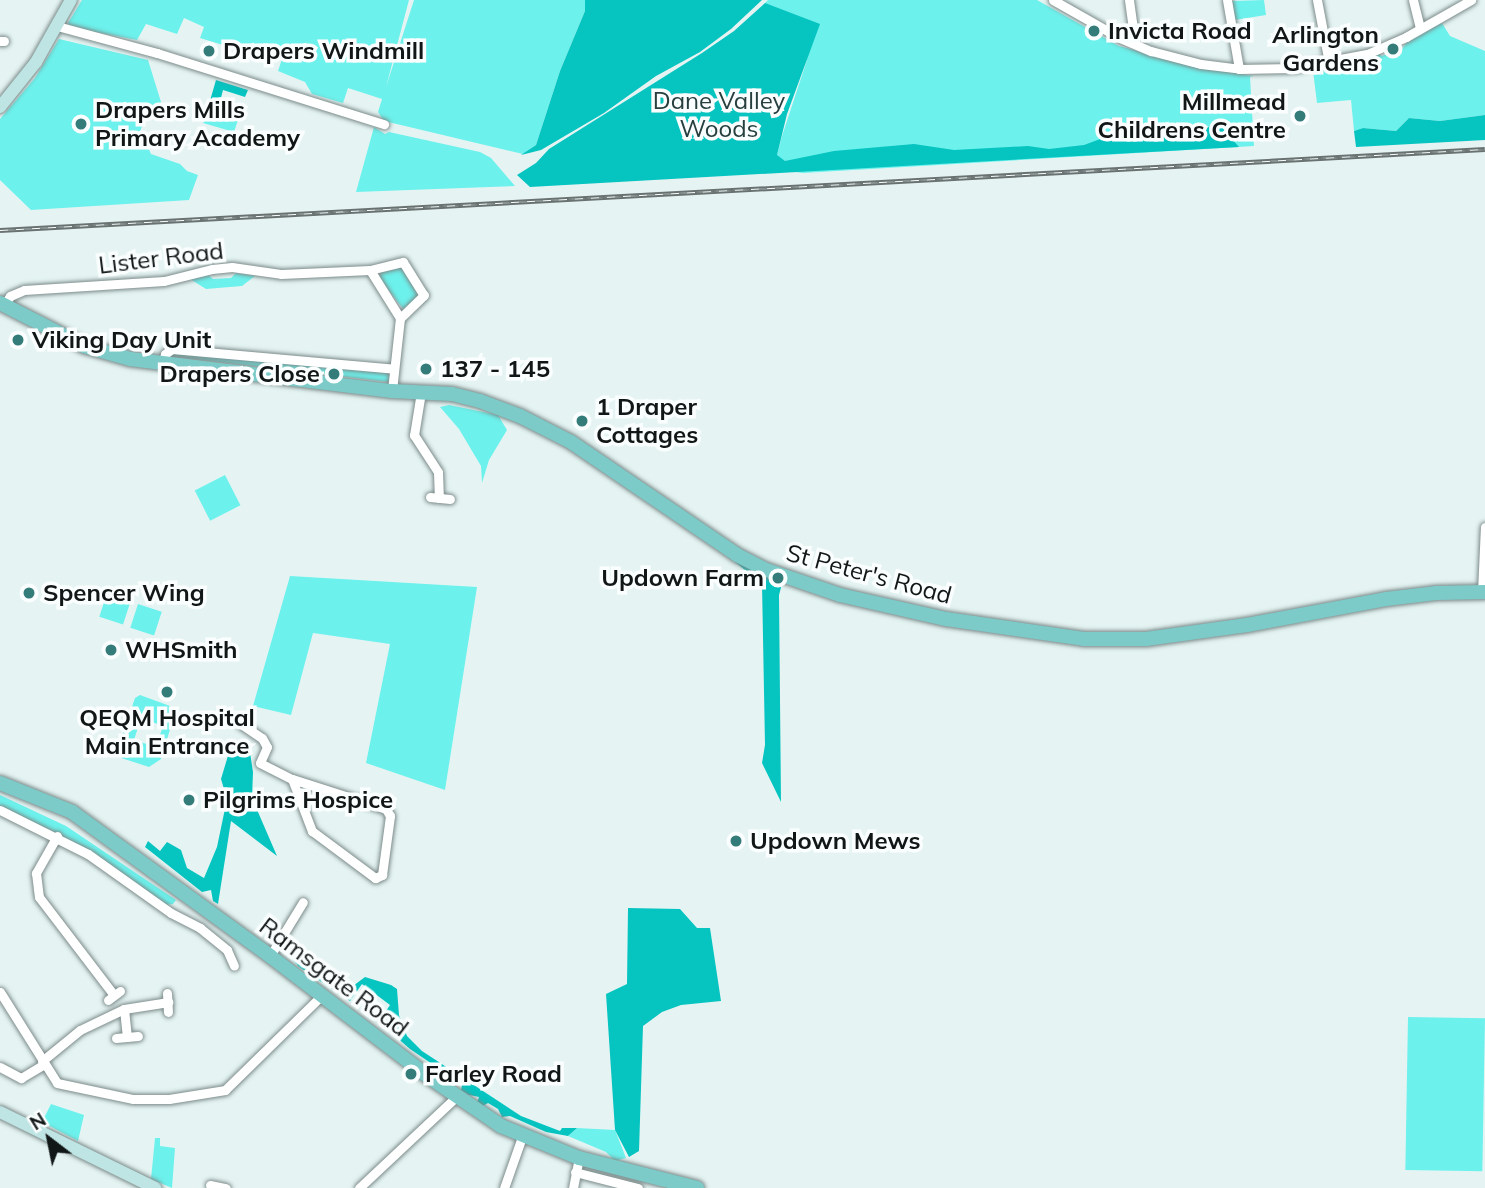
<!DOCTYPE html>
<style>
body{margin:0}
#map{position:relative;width:1485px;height:1188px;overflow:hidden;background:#e5f4f3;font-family:Mulish,sans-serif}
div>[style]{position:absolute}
.green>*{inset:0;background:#6df1ec;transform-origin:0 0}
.forest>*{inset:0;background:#06c4c0}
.roads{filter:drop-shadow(0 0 2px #7c8b8a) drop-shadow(0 0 2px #7c8b8a)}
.street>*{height:9px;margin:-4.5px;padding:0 4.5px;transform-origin:4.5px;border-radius:4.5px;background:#fff}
.secondary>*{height:12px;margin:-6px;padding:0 6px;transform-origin:6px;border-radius:6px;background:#bee5e4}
.primary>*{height:14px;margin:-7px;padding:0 7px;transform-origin:7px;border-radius:7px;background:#7dcbc9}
.rail>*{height:5px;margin-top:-2.5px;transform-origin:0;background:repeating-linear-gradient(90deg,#fbfefe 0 8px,#697271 0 16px);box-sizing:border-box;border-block:2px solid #697271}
.dots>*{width:19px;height:19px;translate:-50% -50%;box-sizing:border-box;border:4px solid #fbfefe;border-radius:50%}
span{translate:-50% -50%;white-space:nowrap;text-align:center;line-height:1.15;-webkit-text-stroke:7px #fbfefe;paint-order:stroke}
.poi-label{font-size:24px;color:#111616;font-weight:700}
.left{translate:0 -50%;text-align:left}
.right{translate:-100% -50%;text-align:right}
.park-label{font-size:24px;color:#27403f}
.street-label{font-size:24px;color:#111616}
.north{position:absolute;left:14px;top:1104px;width:70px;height:70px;-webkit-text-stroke:5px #fbfefe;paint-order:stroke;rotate:328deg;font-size:19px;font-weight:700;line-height:28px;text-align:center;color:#111616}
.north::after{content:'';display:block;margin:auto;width:24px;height:32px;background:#111616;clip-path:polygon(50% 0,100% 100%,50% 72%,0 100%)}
</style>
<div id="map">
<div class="green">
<div style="clip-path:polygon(82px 0,409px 0,386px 87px,414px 0,585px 0,585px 11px,560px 71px,536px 145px,523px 154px,384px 121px,378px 112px,382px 99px,348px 88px,343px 103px,312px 94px,305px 82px,278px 71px,282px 59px,225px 40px,223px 45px,200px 38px,204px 27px,184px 18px,177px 34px,146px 24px,137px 40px,70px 27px,68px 23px)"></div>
<div style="clip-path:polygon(768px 0,1037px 0,1119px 46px,1194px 66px,1253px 76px,1250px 77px,1254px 146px,803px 173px,780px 170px,777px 155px,782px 136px,807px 60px,765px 3px)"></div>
<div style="clip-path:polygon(1264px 0,1266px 15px,1235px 20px,1232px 1px)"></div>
<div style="clip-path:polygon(1442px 23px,1450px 36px,1485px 51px,1485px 115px,1440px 121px,1409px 118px,1396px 131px,1363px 128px,1354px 131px,1351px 100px,1317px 103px,1313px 71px,1380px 53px,1381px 56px,1400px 51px,1409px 40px)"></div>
<div style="clip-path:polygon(59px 39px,148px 60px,161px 102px,157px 116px,146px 113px,137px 142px,147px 145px,151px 154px,180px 164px,187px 171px,198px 175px,189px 200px,31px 210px,0 180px,0 119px,35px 78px)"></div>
<div style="clip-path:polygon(218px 108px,240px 114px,234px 132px,203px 123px)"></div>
<div style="clip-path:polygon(374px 127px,385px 134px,389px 132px,480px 152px,491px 158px,515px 186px,356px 192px)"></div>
<div style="clip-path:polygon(400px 266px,420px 293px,404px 310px,379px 278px,381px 272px)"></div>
<div style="clip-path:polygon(236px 273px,255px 276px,242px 286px,206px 289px,190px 279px,208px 275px,213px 279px,231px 278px)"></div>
<div style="clip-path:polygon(172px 352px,389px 373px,390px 375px,388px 382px,171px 356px)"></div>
<div style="clip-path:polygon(449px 405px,498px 415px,507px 430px,489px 460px,482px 483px,481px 466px,459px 429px,440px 407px)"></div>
<div style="left:225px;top:475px;width:34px;height:34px;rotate:63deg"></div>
<div style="clip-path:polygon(290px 576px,477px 587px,445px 790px,366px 763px,390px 644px,313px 633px,291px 715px,253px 706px)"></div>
<div style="left:107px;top:593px;width:25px;height:25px;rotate:18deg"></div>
<div style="left:138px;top:604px;width:25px;height:25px;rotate:18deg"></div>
<div style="clip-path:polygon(evenodd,140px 695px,170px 706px,175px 713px,161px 759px,149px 767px,115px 756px,135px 698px,140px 695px,141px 718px,163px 726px,156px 747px,134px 740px,141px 718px)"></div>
<div style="clip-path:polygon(0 795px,66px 826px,176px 900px,173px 904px,165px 905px,59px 834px,0 807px)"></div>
<div style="left:1408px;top:1017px;width:77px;height:153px;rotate:1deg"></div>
<div style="clip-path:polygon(51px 1104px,84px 1115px,78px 1141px,42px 1122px)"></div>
<div style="clip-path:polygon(577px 1128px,615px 1130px,626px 1158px,615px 1161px,606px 1152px,568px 1136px)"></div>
<div style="clip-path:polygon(155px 1138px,160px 1138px,160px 1146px,175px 1148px,172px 1188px,151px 1179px)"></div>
</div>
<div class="forest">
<div style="clip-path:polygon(585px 0,762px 0,731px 29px,700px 52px,656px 76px,604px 113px,541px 150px,521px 155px,536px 145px,560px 71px,585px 11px)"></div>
<div style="clip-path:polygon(765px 3px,820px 24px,787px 114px,777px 155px,785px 161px,834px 151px,914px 144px,954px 150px,1028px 146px,1049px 149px,1084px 145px,1122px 131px,1194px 130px,1220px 125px,1239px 147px,530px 187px,517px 175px,536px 163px,549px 149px,702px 53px,734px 31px)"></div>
<div style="clip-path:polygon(216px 80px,248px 90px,245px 97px,223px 90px,217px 113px,205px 118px)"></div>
<div style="clip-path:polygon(1485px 115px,1485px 140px,1356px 147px,1354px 131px,1363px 128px,1396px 131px,1409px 118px,1440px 121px)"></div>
<div style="clip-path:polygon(734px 561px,780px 578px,782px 584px,779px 595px,781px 802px,762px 763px,765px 745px,762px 584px)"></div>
<div style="clip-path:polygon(233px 739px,249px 746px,253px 772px,252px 798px,277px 856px,231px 821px,218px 904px,213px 901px,211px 890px,202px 892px,145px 847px,148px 841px,160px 851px,167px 842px,181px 850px,187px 868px,204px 878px,217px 847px,227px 799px,221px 779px)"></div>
<div style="clip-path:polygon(628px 908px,680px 909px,697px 928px,710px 928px,721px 1001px,681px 1005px,662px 1012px,643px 1026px,639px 1151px,629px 1157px,615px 1130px,606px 994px,627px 984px)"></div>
<div style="clip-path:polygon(287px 954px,349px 989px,365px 977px,391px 985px,397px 989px,399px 1015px,407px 1036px,422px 1051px,521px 1116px,560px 1131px,562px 1128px,577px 1128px,568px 1136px,546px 1132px,510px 1116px,502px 1117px,498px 1109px,488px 1103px,483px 1106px,477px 1103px,479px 1097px,469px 1095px,461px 1090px,462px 1085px,444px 1079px,441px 1070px,410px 1049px,379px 1022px,390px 1005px,362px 984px,350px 1001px,299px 967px)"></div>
</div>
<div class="roads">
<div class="street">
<div style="left:1053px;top:0;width:77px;rotate:29.6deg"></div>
<div style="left:1120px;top:38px;width:34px;rotate:23deg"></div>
<div style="left:1151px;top:51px;width:52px;rotate:14.6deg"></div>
<div style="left:1201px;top:64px;width:38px;rotate:7deg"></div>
<div style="left:1239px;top:69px;width:53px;rotate:-1.1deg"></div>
<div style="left:1292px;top:68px;width:76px;rotate:-10.6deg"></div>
<div style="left:1367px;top:54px;width:43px;rotate:-23.6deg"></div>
<div style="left:1406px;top:37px;width:75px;rotate:-29.6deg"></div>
<div style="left:1129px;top:0;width:43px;rotate:82.1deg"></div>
<div style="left:1227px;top:0;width:70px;rotate:80.1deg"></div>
<div style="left:1317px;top:0;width:64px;rotate:79.2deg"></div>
<div style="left:1413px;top:0;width:29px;rotate:76deg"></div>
<div style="left:57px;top:26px;width:104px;rotate:15.1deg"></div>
<div style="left:157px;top:53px;width:238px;rotate:17.4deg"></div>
<div style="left:0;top:41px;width:4px"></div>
<div style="left:370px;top:270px;width:57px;rotate:58deg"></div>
<div style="left:400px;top:318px;width:73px;rotate:96.3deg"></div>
<div style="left:4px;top:305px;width:11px;rotate:-56deg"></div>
<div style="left:10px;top:296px;width:15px;rotate:-23deg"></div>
<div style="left:24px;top:290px;width:140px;rotate:-3.7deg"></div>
<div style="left:164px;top:281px;width:49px;rotate:-14deg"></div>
<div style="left:212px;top:269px;width:20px;rotate:-6deg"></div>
<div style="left:232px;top:267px;width:49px;rotate:8.1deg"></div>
<div style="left:281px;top:274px;width:89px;rotate:-2.6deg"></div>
<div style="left:370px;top:270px;width:34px;rotate:-14deg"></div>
<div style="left:403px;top:262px;width:39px;rotate:58deg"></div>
<div style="left:424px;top:295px;width:33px;rotate:136deg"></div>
<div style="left:163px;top:362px;width:8px;rotate:-76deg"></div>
<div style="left:165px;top:354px;width:9px;rotate:-36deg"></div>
<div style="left:172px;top:349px;width:223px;rotate:5.1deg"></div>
<div style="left:421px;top:392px;width:44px;rotate:99.2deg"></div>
<div style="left:414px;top:435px;width:44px;rotate:57deg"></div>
<div style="left:438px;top:472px;width:26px;rotate:88deg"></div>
<div style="left:430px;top:497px;width:20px;rotate:6deg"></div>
<div style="left:1482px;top:592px;width:65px;rotate:-87.4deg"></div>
<div style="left:241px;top:724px;width:25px;rotate:34deg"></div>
<div style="left:262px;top:738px;width:10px;rotate:61deg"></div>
<div style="left:267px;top:747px;width:17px;rotate:114deg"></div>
<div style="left:260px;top:763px;width:36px;rotate:27deg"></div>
<div style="left:292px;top:779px;width:56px;rotate:69deg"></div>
<div style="left:312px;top:831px;width:79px;rotate:36.7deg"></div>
<div style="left:375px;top:878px;width:8px;rotate:-23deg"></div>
<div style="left:382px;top:875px;width:60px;rotate:-82.3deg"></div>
<div style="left:390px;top:816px;width:8px;rotate:-120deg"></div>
<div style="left:386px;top:809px;width:99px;rotate:-162.3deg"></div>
<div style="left:0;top:810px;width:98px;rotate:26.6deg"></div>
<div style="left:88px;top:854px;width:102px;rotate:35.4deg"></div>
<div style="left:171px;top:913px;width:33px;rotate:27deg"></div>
<div style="left:200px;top:928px;width:35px;rotate:39deg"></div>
<div style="left:227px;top:950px;width:17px;rotate:66deg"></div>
<div style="left:57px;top:836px;width:43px;rotate:119.6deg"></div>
<div style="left:36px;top:873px;width:24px;rotate:83deg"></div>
<div style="left:39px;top:897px;width:123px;rotate:52.6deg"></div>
<div style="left:270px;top:956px;width:63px;rotate:-58.6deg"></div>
<div style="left:0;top:992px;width:107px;rotate:57.9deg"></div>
<div style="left:57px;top:1083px;width:78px;rotate:11.9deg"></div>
<div style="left:133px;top:1099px;width:36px"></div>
<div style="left:169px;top:1099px;width:57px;rotate:-9.1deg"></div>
<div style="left:225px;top:1090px;width:136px;rotate:-44.4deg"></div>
<div style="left:167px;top:993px;width:19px;rotate:87deg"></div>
<div style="left:108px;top:1000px;width:15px;rotate:-37deg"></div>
<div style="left:124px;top:1009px;width:28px;rotate:84deg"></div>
<div style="left:116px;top:1038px;width:22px;rotate:-5deg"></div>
<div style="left:42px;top:1061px;width:49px;rotate:-39.2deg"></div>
<div style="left:80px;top:1030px;width:49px;rotate:-25.5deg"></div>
<div style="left:124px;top:1009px;width:45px;rotate:-9deg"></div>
<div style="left:0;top:1067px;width:24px;rotate:28deg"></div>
<div style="left:21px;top:1078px;width:27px;rotate:-31deg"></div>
<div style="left:575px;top:1172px;width:65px;rotate:14.3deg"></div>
<div style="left:210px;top:1185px;width:16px;rotate:11deg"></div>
<div style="left:359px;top:1188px;width:133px;rotate:-43.2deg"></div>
<div style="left:504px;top:1188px;width:54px;rotate:-70.6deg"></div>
<div style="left:573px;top:1188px;width:31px;rotate:-79deg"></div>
</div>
<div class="secondary">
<div style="left:0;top:107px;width:58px;rotate:-51.3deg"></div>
<div style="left:36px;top:62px;width:71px;rotate:-60.6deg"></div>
<div style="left:0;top:1112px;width:173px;rotate:26.1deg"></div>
</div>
<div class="primary">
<div style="left:0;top:303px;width:94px;rotate:27.1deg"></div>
<div style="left:84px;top:346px;width:48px;rotate:15.8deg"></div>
<div style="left:130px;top:359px;width:264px;rotate:7deg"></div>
<div style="left:392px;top:391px;width:60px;rotate:2.9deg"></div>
<div style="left:452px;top:394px;width:29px;rotate:14deg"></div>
<div style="left:480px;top:401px;width:43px;rotate:20.6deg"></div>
<div style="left:520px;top:416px;width:57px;rotate:27deg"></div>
<div style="left:571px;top:442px;width:201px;rotate:34.2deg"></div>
<div style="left:737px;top:555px;width:30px;rotate:27deg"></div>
<div style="left:764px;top:569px;width:80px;rotate:18.9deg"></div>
<div style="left:840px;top:595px;width:109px;rotate:12.8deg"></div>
<div style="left:946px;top:619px;width:139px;rotate:8.2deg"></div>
<div style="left:1084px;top:639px;width:62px"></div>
<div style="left:1146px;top:639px;width:102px;rotate:-7.9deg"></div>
<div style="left:1247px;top:625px;width:141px;rotate:-10.6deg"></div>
<div style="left:1386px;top:599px;width:50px;rotate:-6.8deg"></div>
<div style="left:1436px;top:593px;width:49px;rotate:-1.2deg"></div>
<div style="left:0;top:783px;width:78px;rotate:21.9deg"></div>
<div style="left:72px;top:812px;width:245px;rotate:36deg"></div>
<div style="left:270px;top:956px;width:196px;rotate:37.3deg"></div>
<div style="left:426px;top:1075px;width:91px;rotate:34.2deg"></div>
<div style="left:501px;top:1126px;width:84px;rotate:22.3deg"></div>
<div style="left:579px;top:1158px;width:122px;rotate:14.3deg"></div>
</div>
</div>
<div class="rail">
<div style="left:0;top:230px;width:1487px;rotate:-3.12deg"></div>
</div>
<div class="dots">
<div style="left:1094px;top:31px;background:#337c79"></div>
<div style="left:1393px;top:49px;background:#337c79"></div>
<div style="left:209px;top:51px;background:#337c79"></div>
<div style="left:1300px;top:116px;background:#337c79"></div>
<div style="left:81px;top:124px;background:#337c79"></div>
<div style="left:18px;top:340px;background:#337c79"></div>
<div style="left:426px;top:369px;background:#337c79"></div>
<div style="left:334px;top:374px;background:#337c79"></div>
<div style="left:582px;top:421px;background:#337c79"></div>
<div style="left:778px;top:578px;background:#337c79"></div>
<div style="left:29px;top:593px;background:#337c79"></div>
<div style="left:111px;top:650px;background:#337c79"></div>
<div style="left:167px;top:692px;background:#337c79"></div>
<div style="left:189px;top:800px;background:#337c79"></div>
<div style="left:736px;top:841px;background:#337c79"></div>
<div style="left:411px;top:1074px;background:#337c79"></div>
</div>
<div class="poi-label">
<span class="left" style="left:1108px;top:31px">Invicta Road</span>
<span class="right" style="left:1379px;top:49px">Arlington<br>Gardens</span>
<span class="left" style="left:223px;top:51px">Drapers Windmill</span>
<span class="right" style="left:1286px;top:116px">Millmead<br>Childrens Centre</span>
<span class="left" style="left:95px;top:124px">Drapers Mills<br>Primary Academy</span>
<span class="left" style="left:32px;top:340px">Viking Day Unit</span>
<span class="left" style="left:440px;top:369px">137 - 145</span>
<span class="right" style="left:320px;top:374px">Drapers Close</span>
<span class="left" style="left:596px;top:421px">1 Draper<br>Cottages</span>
<span class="right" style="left:764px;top:578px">Updown Farm</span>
<span class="left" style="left:43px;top:593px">Spencer Wing</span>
<span class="left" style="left:125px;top:650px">WHSmith</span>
<span style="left:167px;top:732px">QEQM Hospital<br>Main Entrance</span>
<span class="left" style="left:203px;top:800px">Pilgrims Hospice</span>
<span class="left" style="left:750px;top:841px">Updown Mews</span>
<span class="left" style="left:425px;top:1074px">Farley Road</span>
</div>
<div class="park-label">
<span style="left:719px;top:115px">Dane Valley<br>Woods</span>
</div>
<div class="street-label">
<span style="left:161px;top:258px;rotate:-7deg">Lister Road</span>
<span style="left:869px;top:574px;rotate:15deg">St Peter's Road</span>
<span style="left:334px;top:977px;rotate:37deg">Ramsgate Road</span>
</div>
<div class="north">N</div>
</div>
